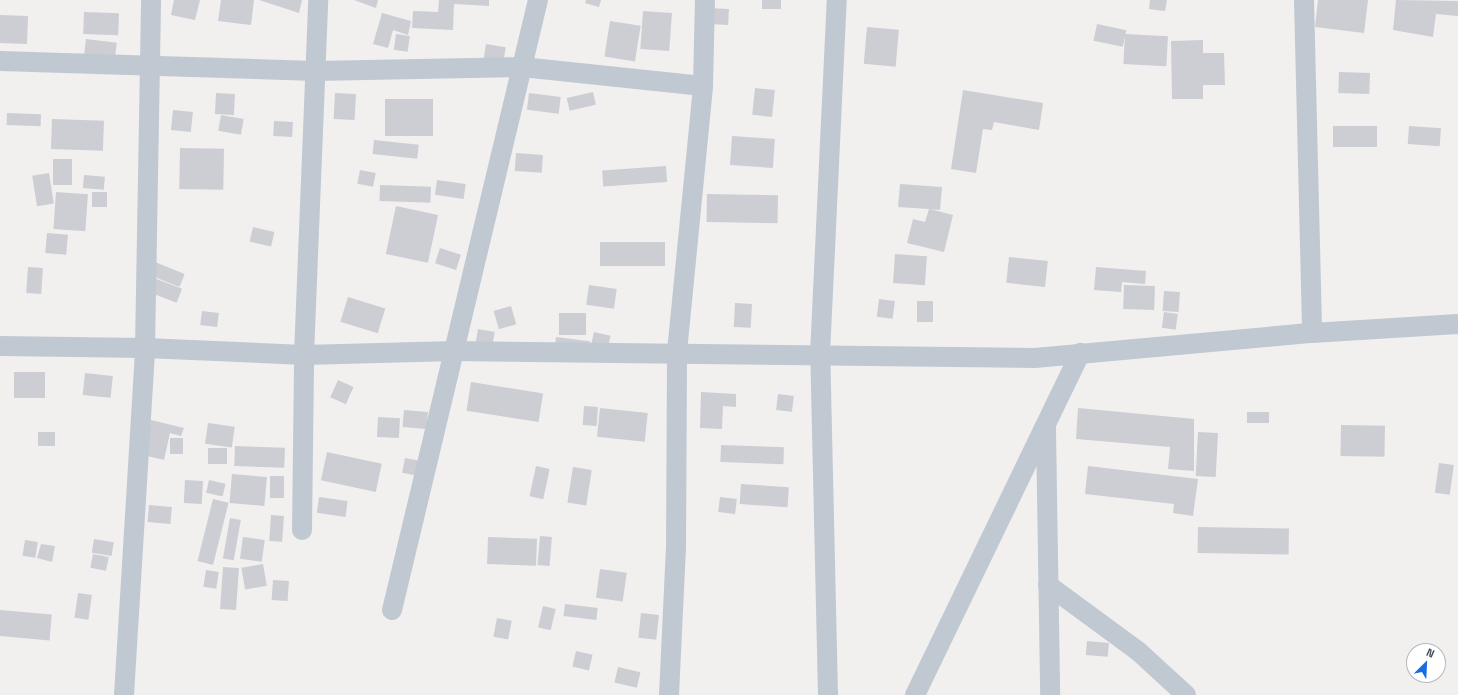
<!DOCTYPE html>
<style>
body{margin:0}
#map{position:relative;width:1458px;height:695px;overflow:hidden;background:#f2efef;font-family:"Space Grotesk",sans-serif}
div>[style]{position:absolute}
.building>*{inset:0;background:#ccced4;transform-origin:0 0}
.street>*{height:20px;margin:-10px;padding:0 10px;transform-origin:10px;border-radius:10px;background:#c0c9d1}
span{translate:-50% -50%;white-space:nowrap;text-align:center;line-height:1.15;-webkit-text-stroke:3px #fff;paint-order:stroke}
.north{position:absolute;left:1406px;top:643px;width:40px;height:40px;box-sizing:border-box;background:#fff;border:1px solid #b5babe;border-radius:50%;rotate:24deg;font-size:11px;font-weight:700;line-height:16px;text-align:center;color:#47525d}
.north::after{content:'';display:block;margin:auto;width:14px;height:18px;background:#186ce3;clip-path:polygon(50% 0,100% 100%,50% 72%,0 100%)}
</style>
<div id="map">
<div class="building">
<div style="clip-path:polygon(174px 0,200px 0,195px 20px,171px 15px)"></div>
<div style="clip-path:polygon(221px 0,254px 0,251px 25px,218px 21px)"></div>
<div style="clip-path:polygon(259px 0,302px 0,299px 13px)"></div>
<div style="clip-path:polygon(354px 0,378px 0,376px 8px)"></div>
<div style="clip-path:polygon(439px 0,489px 0,489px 6px,454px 4px,453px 30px,412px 28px,413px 11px,438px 12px)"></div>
<div style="clip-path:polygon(586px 0,601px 0,599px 7px,585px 3px)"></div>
<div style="left:762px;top:0;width:19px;height:9px"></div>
<div style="clip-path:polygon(1150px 0,1167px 0,1165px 11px,1149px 9px)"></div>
<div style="clip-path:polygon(1318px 0,1368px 0,1364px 33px,1315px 27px)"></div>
<div style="clip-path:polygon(1396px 0,1458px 1px,1458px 16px,1436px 14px,1433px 37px,1393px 30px)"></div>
<div style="left:709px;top:8px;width:20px;height:16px;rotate:3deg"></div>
<div style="left:643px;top:11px;width:29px;height:38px;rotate:4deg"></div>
<div style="left:84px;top:12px;width:35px;height:22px;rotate:2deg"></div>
<div style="clip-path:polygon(382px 13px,411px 21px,408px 35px,393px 30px,388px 48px,373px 44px)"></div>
<div style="left:0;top:15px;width:28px;height:28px;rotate:2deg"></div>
<div style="left:610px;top:21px;width:31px;height:36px;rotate:9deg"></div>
<div style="left:1097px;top:24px;width:30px;height:17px;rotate:12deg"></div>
<div style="left:867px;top:27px;width:32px;height:37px;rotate:5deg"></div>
<div style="left:396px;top:34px;width:14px;height:16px;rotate:8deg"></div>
<div style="left:1125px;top:34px;width:43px;height:30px;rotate:3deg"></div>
<div style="left:86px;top:39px;width:31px;height:16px;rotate:7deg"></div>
<div style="clip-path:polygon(1203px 40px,1203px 53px,1224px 53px,1225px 85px,1203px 85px,1203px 99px,1172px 99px,1171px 41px)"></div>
<div style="left:486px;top:44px;width:20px;height:17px;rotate:9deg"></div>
<div style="left:1339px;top:72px;width:31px;height:21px;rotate:2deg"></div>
<div style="left:755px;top:88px;width:20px;height:27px;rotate:6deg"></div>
<div style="clip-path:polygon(963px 90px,1043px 103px,1039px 130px,994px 122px,992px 130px,983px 129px,976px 173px,951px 169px)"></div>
<div style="left:593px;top:92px;width:13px;height:27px;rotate:77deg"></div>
<div style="left:216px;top:93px;width:19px;height:21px;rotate:3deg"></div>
<div style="left:335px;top:93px;width:21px;height:26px;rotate:3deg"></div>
<div style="left:529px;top:93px;width:32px;height:17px;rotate:7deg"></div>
<div style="left:385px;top:99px;width:48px;height:37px"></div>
<div style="left:173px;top:110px;width:20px;height:20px;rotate:6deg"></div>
<div style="left:7px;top:113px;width:34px;height:12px;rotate:2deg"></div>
<div style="left:221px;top:115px;width:23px;height:16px;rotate:10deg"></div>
<div style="left:52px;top:119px;width:52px;height:30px;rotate:2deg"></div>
<div style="left:274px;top:121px;width:19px;height:15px;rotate:3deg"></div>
<div style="left:1377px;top:126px;width:21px;height:44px;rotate:90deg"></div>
<div style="left:1409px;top:126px;width:32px;height:18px;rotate:4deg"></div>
<div style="left:732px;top:136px;width:43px;height:29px;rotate:4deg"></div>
<div style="left:374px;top:140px;width:45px;height:14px;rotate:6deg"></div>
<div style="left:180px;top:148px;width:44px;height:41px;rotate:1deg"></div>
<div style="left:516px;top:153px;width:27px;height:18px;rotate:4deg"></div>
<div style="left:53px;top:159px;width:19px;height:26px"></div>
<div style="left:666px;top:166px;width:16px;height:64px;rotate:86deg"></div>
<div style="left:360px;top:170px;width:16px;height:14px;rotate:11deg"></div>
<div style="left:49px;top:173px;width:31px;height:17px;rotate:81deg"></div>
<div style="left:84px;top:175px;width:21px;height:13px;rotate:5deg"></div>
<div style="left:437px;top:180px;width:29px;height:15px;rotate:8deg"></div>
<div style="clip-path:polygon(900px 184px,942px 187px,940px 210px,930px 209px,953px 215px,944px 252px,907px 243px,913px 219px,925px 222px,929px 209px,898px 207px)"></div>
<div style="left:380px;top:185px;width:51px;height:16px;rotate:2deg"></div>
<div style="left:56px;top:192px;width:32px;height:37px;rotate:4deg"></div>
<div style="left:92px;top:192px;width:15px;height:15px"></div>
<div style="left:707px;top:194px;width:71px;height:28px;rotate:1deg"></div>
<div style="left:396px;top:206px;width:43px;height:49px;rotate:12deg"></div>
<div style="left:253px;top:227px;width:22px;height:15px;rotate:13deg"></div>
<div style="left:47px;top:233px;width:21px;height:20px;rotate:5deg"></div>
<div style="left:600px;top:242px;width:65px;height:24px"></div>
<div style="left:440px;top:248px;width:22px;height:16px;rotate:18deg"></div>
<div style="left:895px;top:254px;width:32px;height:29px;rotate:4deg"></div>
<div style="left:1009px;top:257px;width:39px;height:26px;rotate:6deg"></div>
<div style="left:155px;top:262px;width:32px;height:14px;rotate:22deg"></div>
<div style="left:28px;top:267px;width:15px;height:26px;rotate:4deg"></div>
<div style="clip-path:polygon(1096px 267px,1146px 271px,1145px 284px,1122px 282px,1121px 292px,1094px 290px)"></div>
<div style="left:154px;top:278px;width:30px;height:15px;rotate:21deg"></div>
<div style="left:589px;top:285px;width:28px;height:20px;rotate:8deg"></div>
<div style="left:1124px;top:285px;width:31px;height:24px;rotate:2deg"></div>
<div style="left:1164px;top:291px;width:16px;height:20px;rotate:4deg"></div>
<div style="left:348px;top:297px;width:39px;height:26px;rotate:17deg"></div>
<div style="left:879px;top:299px;width:16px;height:18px;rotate:7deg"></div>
<div style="left:917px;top:301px;width:16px;height:21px"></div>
<div style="left:735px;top:303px;width:17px;height:24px;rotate:3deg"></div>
<div style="left:511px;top:306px;width:19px;height:18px;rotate:74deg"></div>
<div style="left:202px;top:311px;width:17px;height:14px;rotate:7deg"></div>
<div style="left:1164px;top:312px;width:14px;height:16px;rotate:8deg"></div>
<div style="left:559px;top:313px;width:27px;height:22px"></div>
<div style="left:478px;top:329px;width:17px;height:20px;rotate:10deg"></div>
<div style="left:594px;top:332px;width:17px;height:15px;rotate:13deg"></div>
<div style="left:556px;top:337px;width:34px;height:15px;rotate:7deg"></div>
<div style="left:14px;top:372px;width:31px;height:26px"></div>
<div style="left:85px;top:373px;width:28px;height:22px;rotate:6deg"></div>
<div style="left:338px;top:380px;width:17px;height:19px;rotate:24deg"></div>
<div style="left:471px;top:382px;width:73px;height:29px;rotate:9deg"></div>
<div style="clip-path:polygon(701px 392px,736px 394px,736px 407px,723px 406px,722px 429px,700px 428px)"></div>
<div style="left:778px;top:394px;width:16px;height:16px;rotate:7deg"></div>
<div style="left:584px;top:406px;width:14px;height:19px;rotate:4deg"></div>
<div style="left:600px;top:408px;width:48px;height:29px;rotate:6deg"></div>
<div style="clip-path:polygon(1078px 408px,1194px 419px,1194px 471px,1168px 469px,1170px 447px,1076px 439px)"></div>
<div style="left:404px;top:410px;width:24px;height:17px;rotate:5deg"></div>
<div style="left:1247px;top:412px;width:22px;height:11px"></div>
<div style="left:378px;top:417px;width:22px;height:20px;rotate:3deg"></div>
<div style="clip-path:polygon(151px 420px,184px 428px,181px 436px,170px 433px,164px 460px,143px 455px)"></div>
<div style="left:208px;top:423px;width:27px;height:21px;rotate:8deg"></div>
<div style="left:1341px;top:425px;width:44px;height:31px;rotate:1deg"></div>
<div style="left:38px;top:432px;width:17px;height:14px"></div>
<div style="left:1198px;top:432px;width:20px;height:44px;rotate:3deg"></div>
<div style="left:170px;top:438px;width:13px;height:16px"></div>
<div style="left:721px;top:445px;width:63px;height:17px;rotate:2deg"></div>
<div style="left:235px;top:446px;width:50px;height:20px;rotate:2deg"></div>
<div style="left:208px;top:448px;width:19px;height:16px"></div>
<div style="left:327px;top:452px;width:56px;height:29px;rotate:12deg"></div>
<div style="left:405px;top:458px;width:15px;height:15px;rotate:11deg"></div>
<div style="left:1439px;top:463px;width:15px;height:30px;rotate:8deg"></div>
<div style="left:536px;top:466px;width:14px;height:31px;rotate:12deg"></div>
<div style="clip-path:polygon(1088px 466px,1198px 479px,1193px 516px,1173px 513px,1174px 504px,1085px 494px)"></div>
<div style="left:573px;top:467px;width:19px;height:36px;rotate:9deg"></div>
<div style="left:232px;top:474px;width:35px;height:29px;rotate:5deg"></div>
<div style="left:270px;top:476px;width:14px;height:22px"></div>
<div style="left:185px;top:480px;width:18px;height:23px;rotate:3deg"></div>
<div style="left:209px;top:480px;width:17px;height:13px;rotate:13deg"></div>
<div style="left:741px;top:484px;width:48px;height:20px;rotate:4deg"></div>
<div style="left:319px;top:497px;width:29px;height:16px;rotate:8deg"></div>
<div style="left:720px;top:497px;width:17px;height:15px;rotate:7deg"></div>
<div style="left:213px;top:499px;width:16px;height:64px;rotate:14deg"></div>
<div style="left:149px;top:505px;width:23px;height:17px;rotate:5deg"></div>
<div style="left:271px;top:515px;width:13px;height:26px;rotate:4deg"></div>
<div style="left:230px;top:518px;width:11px;height:41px;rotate:10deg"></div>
<div style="left:1198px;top:527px;width:91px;height:26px;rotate:1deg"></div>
<div style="left:540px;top:536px;width:12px;height:29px;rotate:5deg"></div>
<div style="left:243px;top:537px;width:22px;height:22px;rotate:8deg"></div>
<div style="left:488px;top:537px;width:49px;height:27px;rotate:2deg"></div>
<div style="left:94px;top:539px;width:20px;height:14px;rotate:9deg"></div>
<div style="left:25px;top:540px;width:13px;height:16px;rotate:9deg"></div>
<div style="clip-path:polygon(41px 544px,55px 546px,52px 562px,37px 558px)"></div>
<div style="left:93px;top:554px;width:16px;height:14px;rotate:11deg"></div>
<div style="left:263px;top:564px;width:22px;height:22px;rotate:80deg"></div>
<div style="left:223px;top:567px;width:16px;height:42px;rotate:4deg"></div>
<div style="left:600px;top:569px;width:27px;height:29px;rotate:8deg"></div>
<div style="left:206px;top:570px;width:13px;height:17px;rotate:9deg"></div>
<div style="left:273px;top:580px;width:16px;height:20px;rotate:4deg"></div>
<div style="left:78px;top:593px;width:14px;height:25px;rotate:8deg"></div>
<div style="left:565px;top:604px;width:33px;height:12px;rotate:7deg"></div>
<div style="left:543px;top:606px;width:13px;height:22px;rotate:13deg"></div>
<div style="left:0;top:610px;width:52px;height:26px;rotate:5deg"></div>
<div style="left:641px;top:613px;width:18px;height:25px;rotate:6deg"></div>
<div style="left:497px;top:618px;width:15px;height:19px;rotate:11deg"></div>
<div style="left:1087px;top:641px;width:22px;height:14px;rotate:5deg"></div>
<div style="left:576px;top:651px;width:17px;height:16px;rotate:13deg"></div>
<div style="left:618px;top:667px;width:23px;height:16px;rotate:13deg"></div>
</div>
<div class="street">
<div style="left:1304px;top:0;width:333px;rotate:88.6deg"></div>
<div style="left:0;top:61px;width:315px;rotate:1.8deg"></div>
<div style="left:315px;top:71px;width:207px;rotate:-1.1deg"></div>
<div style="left:522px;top:67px;width:182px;rotate:6deg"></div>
<div style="left:0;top:346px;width:145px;rotate:0.8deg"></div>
<div style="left:145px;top:348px;width:159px;rotate:2.5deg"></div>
<div style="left:304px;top:355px;width:150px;rotate:-1.5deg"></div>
<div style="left:454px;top:351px;width:581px;rotate:0.69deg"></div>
<div style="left:1035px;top:358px;width:278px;rotate:-5.2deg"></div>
<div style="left:1312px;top:333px;width:146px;rotate:-3.5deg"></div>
<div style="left:1046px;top:429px;width:266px;rotate:89.1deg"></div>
<div style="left:302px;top:530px;width:175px;rotate:-89.3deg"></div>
<div style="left:304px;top:355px;width:355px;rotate:-87.7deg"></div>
<div style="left:1048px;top:585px;width:112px;rotate:36.3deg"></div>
<div style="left:1138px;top:651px;width:65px;rotate:42.5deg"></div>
<div style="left:392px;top:610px;width:627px;rotate:-76.54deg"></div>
<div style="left:124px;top:695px;width:348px;rotate:-86.5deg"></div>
<div style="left:145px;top:348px;width:348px;rotate:-89deg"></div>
<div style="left:669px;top:695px;width:146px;rotate:-87.3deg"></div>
<div style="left:676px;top:549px;width:197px;rotate:-89.7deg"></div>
<div style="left:677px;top:352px;width:267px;rotate:-84.4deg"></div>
<div style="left:703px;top:86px;width:86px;rotate:-88.7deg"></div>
<div style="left:828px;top:695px;width:340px;rotate:-91.3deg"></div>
<div style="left:820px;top:355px;width:355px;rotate:-87.3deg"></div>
<div style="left:915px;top:695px;width:380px;rotate:-64.2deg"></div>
</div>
<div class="north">N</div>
</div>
